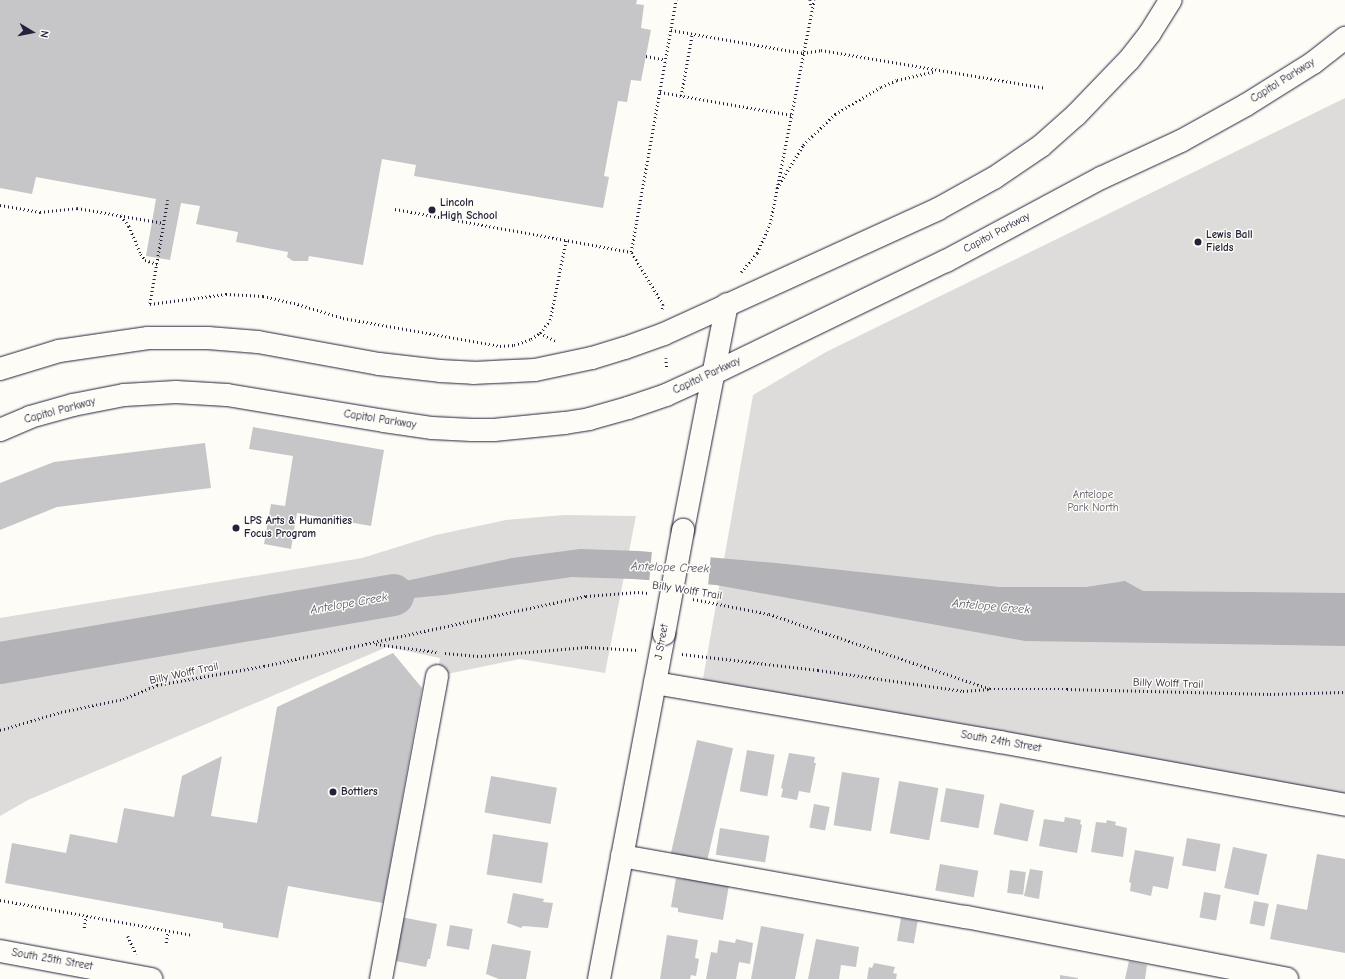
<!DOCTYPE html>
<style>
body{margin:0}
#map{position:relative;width:1345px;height:979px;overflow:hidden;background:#fdfcf7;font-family:"Comic Neue",sans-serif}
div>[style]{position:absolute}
.green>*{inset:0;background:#dddcdb}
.water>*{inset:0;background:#b2b2b7}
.pier>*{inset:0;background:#fdfcf7;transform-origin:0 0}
.river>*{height:42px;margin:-21px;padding:0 21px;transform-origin:21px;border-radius:21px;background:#b2b2b7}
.building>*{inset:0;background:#c6c6c8;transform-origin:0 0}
.path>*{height:2.5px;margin-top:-1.25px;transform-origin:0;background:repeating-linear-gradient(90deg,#22223b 0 1px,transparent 0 4px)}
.roads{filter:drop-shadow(0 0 1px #22223b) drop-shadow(0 0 1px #22223b)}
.minor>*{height:22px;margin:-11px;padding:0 11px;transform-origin:11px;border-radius:11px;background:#fdfcf7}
.major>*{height:22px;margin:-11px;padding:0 11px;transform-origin:11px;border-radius:11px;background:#fdfcf7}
.bridges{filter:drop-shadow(0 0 1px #22223b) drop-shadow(0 0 1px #22223b)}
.minor-bridge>*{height:22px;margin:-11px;padding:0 11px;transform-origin:11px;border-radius:11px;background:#fdfcf7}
.dots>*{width:11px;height:11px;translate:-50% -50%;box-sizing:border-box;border:2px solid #fdfcf7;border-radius:50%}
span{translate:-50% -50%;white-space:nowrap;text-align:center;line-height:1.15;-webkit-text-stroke:3px #fdfcf7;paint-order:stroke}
.street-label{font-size:11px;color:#22223b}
.poi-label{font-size:11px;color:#22223b;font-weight:700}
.left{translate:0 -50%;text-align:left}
.park-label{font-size:11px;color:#5a5a6b}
.water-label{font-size:12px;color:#545466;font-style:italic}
.north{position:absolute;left:12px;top:12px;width:40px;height:40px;-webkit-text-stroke:3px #fdfcf7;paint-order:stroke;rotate:100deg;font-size:11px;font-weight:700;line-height:16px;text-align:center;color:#22223b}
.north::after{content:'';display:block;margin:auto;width:14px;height:18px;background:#22223b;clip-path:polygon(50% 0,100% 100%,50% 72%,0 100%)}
</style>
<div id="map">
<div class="green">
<div style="clip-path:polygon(1345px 98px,1345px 805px,701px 690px,753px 395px,826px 352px)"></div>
<div style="clip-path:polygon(564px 515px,636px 516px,605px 673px,520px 659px,437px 676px,440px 658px,387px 647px,28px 800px,0 816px,0 618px,362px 558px,436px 535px,506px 520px)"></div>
</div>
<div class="water">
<div style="clip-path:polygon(580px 549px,639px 551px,776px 563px,999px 587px,1086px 587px,1125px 581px,1143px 591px,1345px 593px,1345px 646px,1025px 641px,716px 585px,633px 579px,572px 577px,445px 595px,336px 605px,401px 582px,512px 558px)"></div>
</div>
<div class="pier">
<div style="left:652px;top:550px;width:59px;height:33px;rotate:5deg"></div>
</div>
<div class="river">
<div style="left:0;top:663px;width:399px;rotate:-9.8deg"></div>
</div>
<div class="building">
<div style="clip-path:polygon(0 0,637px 0,636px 4px,644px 5px,641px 28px,651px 30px,641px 81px,631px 80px,627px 102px,618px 101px,604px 176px,609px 177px,603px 208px,414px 176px,416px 165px,382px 159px,363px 265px,309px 256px,308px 261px,293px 261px,287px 257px,288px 252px,236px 242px,238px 232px,196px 224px,200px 206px,181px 203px,170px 260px,146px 256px,156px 199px,36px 177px,32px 194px,0 188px)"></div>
<div style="clip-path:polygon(253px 427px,384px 450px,371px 526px,297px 513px,291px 549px,264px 544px,271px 504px,285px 506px,293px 456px,249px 449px)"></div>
<div style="clip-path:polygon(205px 443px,211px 488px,57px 507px,0 530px,0 483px,54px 462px)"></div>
<div style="clip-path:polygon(393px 653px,422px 688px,383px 903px,288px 886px,278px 938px,223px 928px,223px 923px,5px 883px,12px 843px,66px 853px,70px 834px,117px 843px,124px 808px,174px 817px,182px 776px,222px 756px,211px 816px,257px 823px,277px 707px)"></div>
<div style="left:697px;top:740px;width:37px;height:119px;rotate:13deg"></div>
<div style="left:747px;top:750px;width:28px;height:42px;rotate:10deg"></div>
<div style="clip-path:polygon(789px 753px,815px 757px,814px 763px,816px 763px,810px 793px,799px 791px,797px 800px,781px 797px,783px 789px,781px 788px)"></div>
<div style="left:842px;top:772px;width:38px;height:54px;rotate:9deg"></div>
<div style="left:491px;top:776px;width:67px;height:37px;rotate:10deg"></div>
<div style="left:899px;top:781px;width:40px;height:53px;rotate:10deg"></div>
<div style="left:946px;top:788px;width:39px;height:34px;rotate:10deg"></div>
<div style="left:1000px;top:803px;width:35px;height:32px;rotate:12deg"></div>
<div style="left:814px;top:804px;width:16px;height:24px;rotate:11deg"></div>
<div style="clip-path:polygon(1065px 817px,1081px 820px,1080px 824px,1082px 825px,1077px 853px,1039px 846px,1044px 819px,1064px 822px)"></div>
<div style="clip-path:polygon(1107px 820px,1116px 822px,1115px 825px,1127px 828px,1123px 857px,1091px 852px,1096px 822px,1106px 823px)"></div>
<div style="left:720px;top:828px;width:50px;height:27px;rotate:9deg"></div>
<div style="left:493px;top:834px;width:56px;height:41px;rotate:9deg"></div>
<div style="left:1187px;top:838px;width:34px;height:28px;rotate:10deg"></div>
<div style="left:1233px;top:847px;width:35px;height:42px;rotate:12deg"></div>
<div style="clip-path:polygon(1135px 850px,1174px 857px,1168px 889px,1153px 886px,1151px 896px,1130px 891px,1131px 883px,1129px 882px)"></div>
<div style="clip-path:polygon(1317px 854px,1345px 859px,1345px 953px,1270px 939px,1277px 904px,1307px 910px)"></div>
<div style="left:940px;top:864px;width:39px;height:27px;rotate:10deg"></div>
<div style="clip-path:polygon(1030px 869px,1043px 871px,1039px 899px,1024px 896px)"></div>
<div style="left:1010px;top:870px;width:16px;height:23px;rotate:7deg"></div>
<div style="clip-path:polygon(684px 876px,729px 885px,723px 920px,678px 912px,678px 908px,671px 907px,676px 878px,683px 879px)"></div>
<div style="left:1204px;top:892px;width:17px;height:26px;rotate:10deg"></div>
<div style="clip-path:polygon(513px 893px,544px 899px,543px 902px,553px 903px,548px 928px,523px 926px,521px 928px,507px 923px)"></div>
<div style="left:1254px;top:901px;width:15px;height:23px;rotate:11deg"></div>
<div style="clip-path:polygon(401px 917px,437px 924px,430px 959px,428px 959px,426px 967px,396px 961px,398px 952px,395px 951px)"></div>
<div style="left:901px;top:918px;width:17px;height:23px;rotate:10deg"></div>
<div style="left:450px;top:925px;width:23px;height:21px;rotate:10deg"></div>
<div style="clip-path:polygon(761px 926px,804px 934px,795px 979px,751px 979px)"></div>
<div style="clip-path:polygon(667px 935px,698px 940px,695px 958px,699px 959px,696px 976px,691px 975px,690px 979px,660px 979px)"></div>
<div style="clip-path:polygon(736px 939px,753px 943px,750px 964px,739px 962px,736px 979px,706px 979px,711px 952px,717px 953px,719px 940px,735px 943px)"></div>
<div style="clip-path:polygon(816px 939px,859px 947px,856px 967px,841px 965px,839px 979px,808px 979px)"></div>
<div style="clip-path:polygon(492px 944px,531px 951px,526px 979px,499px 979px,486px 974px)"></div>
<div style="clip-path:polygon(1129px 961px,1147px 965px,1145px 979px,1125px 979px)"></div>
<div style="clip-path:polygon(874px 963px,895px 967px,893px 973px,897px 974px,896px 979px,867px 979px,869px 967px,872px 968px)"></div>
<div style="clip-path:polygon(1060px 975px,1078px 978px,1078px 979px,1060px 979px)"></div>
</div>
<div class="path">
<div style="left:810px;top:0;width:7px;rotate:82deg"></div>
<div style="left:671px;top:30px;width:134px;rotate:9.9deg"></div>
<div style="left:803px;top:53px;width:18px;rotate:-9deg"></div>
<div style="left:821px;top:50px;width:227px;rotate:9.6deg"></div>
<div style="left:646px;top:56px;width:20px;rotate:11deg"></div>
<div style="left:660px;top:92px;width:134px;rotate:9.9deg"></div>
<div style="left:681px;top:96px;width:63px;rotate:-79.9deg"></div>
<div style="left:777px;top:188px;width:50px;rotate:-58.8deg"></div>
<div style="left:803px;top:145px;width:45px;rotate:-44.1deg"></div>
<div style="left:835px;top:114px;width:53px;rotate:-30.4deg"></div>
<div style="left:881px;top:87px;width:17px;rotate:-24deg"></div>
<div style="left:897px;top:80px;width:39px;rotate:-13deg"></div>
<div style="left:168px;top:200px;width:106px;rotate:99.8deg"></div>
<div style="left:150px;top:304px;width:77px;rotate:-7.5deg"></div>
<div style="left:226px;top:294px;width:37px;rotate:3deg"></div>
<div style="left:263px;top:296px;width:32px;rotate:13deg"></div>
<div style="left:294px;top:303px;width:51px;rotate:17deg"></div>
<div style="left:343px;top:318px;width:159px;rotate:10.1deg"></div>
<div style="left:500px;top:346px;width:14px;rotate:-4deg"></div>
<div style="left:514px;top:345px;width:18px;rotate:-19deg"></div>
<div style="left:531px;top:339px;width:11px;rotate:-34deg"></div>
<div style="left:540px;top:333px;width:16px;rotate:-52deg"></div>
<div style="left:550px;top:320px;width:82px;rotate:-78.7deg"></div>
<div style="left:0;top:205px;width:41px;rotate:9.9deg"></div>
<div style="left:40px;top:212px;width:37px;rotate:-6deg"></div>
<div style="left:77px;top:208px;width:88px;rotate:9.8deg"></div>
<div style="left:395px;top:209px;width:240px;rotate:10.3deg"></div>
<div style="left:121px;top:216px;width:13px;rotate:51deg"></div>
<div style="left:129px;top:226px;width:30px;rotate:67deg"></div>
<div style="left:141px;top:254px;width:7px;rotate:56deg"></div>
<div style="left:145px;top:260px;width:13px;rotate:18deg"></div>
<div style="left:741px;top:272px;width:25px;rotate:-50deg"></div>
<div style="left:757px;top:253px;width:32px;rotate:-66deg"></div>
<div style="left:770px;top:224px;width:228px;rotate:-78.9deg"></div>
<div style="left:662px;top:309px;width:4px;rotate:-76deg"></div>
<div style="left:663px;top:305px;width:62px;rotate:-121.1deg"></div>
<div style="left:631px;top:252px;width:256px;rotate:-79.9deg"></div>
<div style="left:540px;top:333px;width:18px;rotate:27deg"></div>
<div style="left:666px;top:358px;width:11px;rotate:85deg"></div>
<div style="left:693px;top:599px;width:77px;rotate:11.2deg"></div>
<div style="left:769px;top:614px;width:233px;rotate:18.7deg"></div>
<div style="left:376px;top:644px;width:61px;rotate:7.6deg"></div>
<div style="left:445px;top:653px;width:36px;rotate:5deg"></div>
<div style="left:481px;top:656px;width:106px;rotate:-4.9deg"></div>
<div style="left:587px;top:647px;width:51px;rotate:3.4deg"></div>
<div style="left:682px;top:654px;width:137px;rotate:6.7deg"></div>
<div style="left:818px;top:670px;width:147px;rotate:8.2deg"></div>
<div style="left:963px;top:691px;width:27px;rotate:-4deg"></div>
<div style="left:990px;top:689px;width:77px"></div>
<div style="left:1067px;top:689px;width:203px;rotate:1.4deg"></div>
<div style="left:1270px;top:694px;width:75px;rotate:-1.5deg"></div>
<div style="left:0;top:730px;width:64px;rotate:-16.4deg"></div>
<div style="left:61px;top:712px;width:63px;rotate:-11.8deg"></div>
<div style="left:123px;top:699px;width:37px;rotate:-22deg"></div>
<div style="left:157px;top:685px;width:109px;rotate:-10.1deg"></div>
<div style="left:264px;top:666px;width:330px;rotate:-12.3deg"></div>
<div style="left:586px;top:596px;width:52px;rotate:-4.4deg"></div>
<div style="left:638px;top:592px;width:10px;rotate:6deg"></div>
<div style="left:0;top:900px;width:195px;rotate:10.3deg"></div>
<div style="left:84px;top:928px;width:12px;rotate:-81deg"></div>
<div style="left:128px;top:936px;width:20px;rotate:66deg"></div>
<div style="left:166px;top:943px;width:12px;rotate:-81deg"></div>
</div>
<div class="roads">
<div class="minor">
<div style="left:683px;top:530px;width:230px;rotate:-79deg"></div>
<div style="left:655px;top:683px;width:350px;rotate:9.7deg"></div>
<div style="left:1000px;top:742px;width:351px;rotate:10.3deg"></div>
<div style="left:622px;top:856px;width:349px;rotate:10.1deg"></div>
<div style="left:966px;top:917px;width:327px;rotate:10.9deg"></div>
<div style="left:0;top:951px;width:154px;rotate:10.5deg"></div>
<div style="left:381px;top:979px;width:308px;rotate:-79.5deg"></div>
<div style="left:599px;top:979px;width:351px;rotate:-79.3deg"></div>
</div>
<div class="major">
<div style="left:0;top:369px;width:62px;rotate:-17deg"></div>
<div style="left:59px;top:351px;width:90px;rotate:-8.3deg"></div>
<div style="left:148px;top:338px;width:60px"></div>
<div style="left:208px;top:338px;width:50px;rotate:4.6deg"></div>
<div style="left:258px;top:342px;width:123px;rotate:10.3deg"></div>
<div style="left:379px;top:364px;width:61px;rotate:6.5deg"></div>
<div style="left:440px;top:371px;width:33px;rotate:3deg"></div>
<div style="left:473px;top:373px;width:62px;rotate:-2.8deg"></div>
<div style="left:535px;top:370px;width:58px;rotate:-11.9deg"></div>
<div style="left:592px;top:358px;width:34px;rotate:-17deg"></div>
<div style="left:625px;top:348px;width:41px;rotate:-19.7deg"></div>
<div style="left:664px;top:334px;width:301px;rotate:-24.5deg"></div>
<div style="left:938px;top:209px;width:64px;rotate:-29deg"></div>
<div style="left:994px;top:178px;width:57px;rotate:-34.2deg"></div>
<div style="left:1041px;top:146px;width:47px;rotate:-41.5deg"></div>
<div style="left:1076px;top:115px;width:76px;rotate:-46.1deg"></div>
<div style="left:1129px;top:60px;width:34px;rotate:-52deg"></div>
<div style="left:1150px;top:33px;width:39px;rotate:-58deg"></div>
<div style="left:0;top:430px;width:33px;rotate:-23deg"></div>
<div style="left:30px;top:417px;width:45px;rotate:-15.6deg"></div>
<div style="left:73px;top:405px;width:52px;rotate:-11.1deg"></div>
<div style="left:124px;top:395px;width:52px;rotate:-3.3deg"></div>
<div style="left:176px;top:392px;width:51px;rotate:3.4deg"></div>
<div style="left:227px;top:395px;width:159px;rotate:9.4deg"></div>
<div style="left:384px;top:421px;width:49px;rotate:8.3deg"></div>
<div style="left:432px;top:428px;width:40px;rotate:2.9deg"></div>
<div style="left:472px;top:430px;width:22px"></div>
<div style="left:494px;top:430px;width:71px;rotate:-5.6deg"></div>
<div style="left:565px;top:423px;width:24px;rotate:-9deg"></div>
<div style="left:589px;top:419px;width:41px;rotate:-15.8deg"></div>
<div style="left:628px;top:408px;width:40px;rotate:-18.9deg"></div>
<div style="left:666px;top:395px;width:53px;rotate:-24.6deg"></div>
<div style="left:714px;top:373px;width:258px;rotate:-25.8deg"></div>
<div style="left:946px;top:261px;width:176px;rotate:-28.2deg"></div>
<div style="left:1101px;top:178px;width:88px;rotate:-24.8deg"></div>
<div style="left:1181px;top:141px;width:74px;rotate:-29deg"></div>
<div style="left:1246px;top:105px;width:79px;rotate:-32.1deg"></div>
<div style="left:1313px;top:63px;width:41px;rotate:-38deg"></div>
</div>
</div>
<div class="bridges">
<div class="minor-bridge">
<div style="left:664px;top:634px;width:106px;rotate:-79.6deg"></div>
</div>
</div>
<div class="dots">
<div style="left:432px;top:210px;background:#22223b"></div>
<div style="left:1198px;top:242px;background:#22223b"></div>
<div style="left:236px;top:528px;background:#22223b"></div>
<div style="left:333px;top:792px;background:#22223b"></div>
</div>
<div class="street-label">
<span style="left:1283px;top:81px;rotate:-32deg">Capitol Parkway</span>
<span style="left:997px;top:233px;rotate:-28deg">Capitol Parkway</span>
<span style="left:707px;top:376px;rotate:-25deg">Capitol Parkway</span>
<span style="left:60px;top:411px;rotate:-15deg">Capitol Parkway</span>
<span style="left:380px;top:420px;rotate:9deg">Capitol Parkway</span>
<span style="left:687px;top:591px;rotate:9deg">Billy Wolff Trail</span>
<span style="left:662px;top:642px;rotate:-80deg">J Street</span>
<span style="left:184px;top:674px;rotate:-12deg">Billy Wolff Trail</span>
<span style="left:1168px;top:684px;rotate:2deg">Billy Wolff Trail</span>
<span style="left:1001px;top:742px;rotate:10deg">South 24th Street</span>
<span style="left:52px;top:960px;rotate:10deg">South 25th Street</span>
</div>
<div class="poi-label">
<span class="left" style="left:440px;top:210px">Lincoln<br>High School</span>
<span class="left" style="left:1206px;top:242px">Lewis Ball<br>Fields</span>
<span class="left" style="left:244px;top:528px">LPS Arts &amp; Humanities<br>Focus Program</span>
<span class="left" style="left:341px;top:792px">Bottlers</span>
</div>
<div class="park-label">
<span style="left:1093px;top:502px">Antelope<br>Park North</span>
</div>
<div class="water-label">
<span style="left:670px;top:568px;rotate:2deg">Antelope Creek</span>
<span style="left:349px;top:604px;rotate:-10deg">Antelope Creek</span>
<span style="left:991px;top:607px;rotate:5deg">Antelope Creek</span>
</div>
<div class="north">N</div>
</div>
